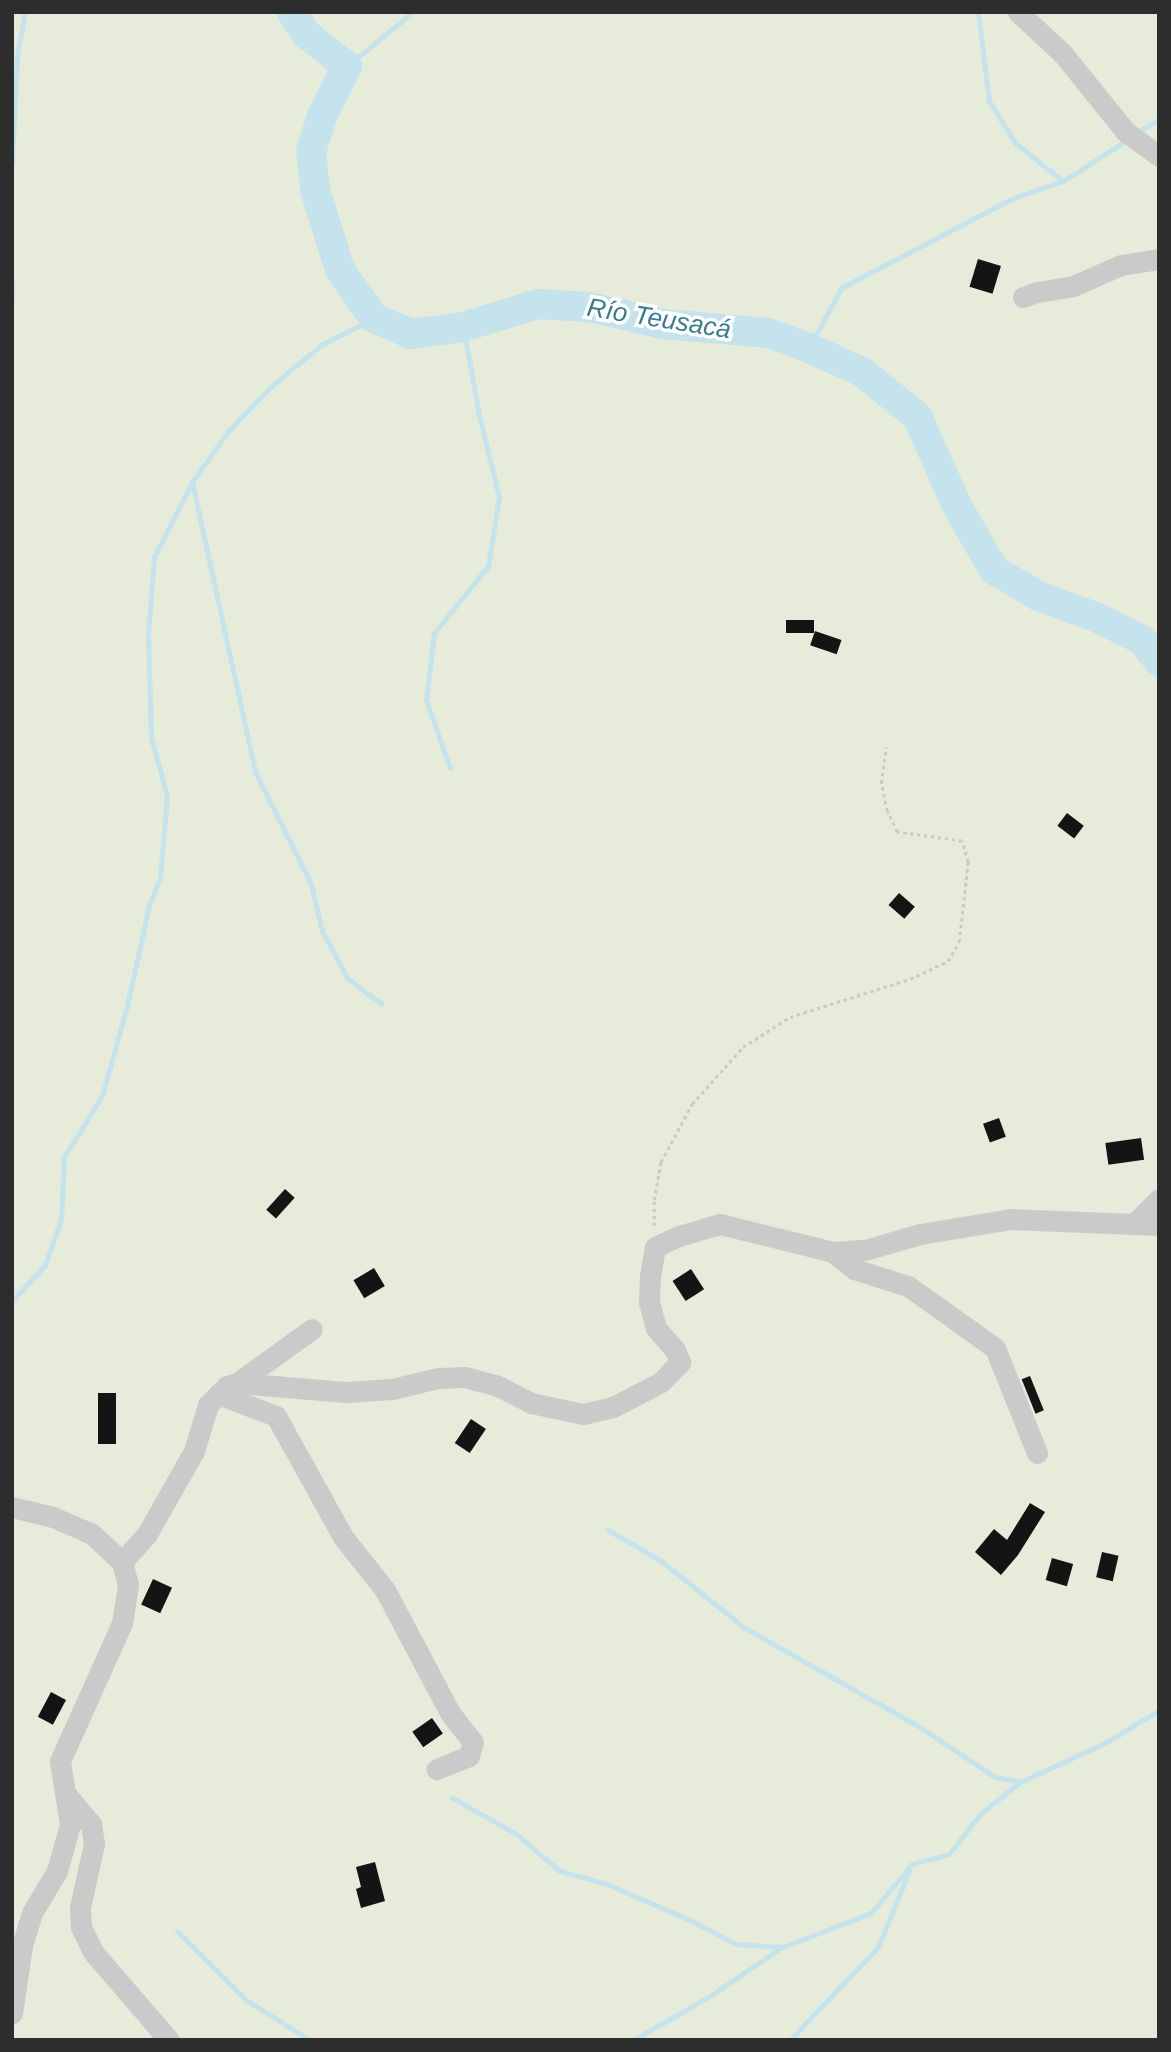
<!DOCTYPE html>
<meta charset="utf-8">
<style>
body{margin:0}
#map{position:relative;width:1171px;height:2052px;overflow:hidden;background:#fff;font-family:Helvetica,sans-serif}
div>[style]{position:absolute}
.green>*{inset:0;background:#e6ebda;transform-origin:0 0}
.stream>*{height:5px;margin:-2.5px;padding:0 2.5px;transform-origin:2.5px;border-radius:2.5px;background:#c5e3ec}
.river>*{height:30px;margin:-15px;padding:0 15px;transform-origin:15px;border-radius:15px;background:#c5e3ec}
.building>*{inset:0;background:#141414;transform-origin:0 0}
.path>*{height:2.5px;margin-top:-1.25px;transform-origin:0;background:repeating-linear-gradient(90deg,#cacaca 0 3.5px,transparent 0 7px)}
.minor>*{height:21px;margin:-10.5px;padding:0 10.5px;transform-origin:10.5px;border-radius:10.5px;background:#cacaca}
span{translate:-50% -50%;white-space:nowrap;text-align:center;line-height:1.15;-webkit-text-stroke:7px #fff;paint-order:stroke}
.water-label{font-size:26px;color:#397c91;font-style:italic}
.frame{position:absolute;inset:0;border:14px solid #2d2d2d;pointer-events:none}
</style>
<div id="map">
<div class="green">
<div style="left:12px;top:12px;width:1147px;height:2028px"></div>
</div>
<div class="stream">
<div style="left:978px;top:12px;width:90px;rotate:83deg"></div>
<div style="left:989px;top:101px;width:49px;rotate:58.2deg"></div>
<div style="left:1015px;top:143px;width:61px;rotate:38.4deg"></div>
<div style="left:347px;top:66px;width:85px;rotate:-39.3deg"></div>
<div style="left:1138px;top:132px;width:25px;rotate:-32deg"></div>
<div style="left:12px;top:163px;width:107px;rotate:-87.3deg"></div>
<div style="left:17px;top:56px;width:45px;rotate:-79.7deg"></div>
<div style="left:12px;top:281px;width:16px;rotate:90deg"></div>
<div style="left:809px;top:348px;width:68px;rotate:-61.9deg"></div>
<div style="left:841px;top:288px;width:192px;rotate:-27.6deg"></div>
<div style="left:1011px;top:199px;width:55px;rotate:-19.1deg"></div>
<div style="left:1063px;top:181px;width:76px;rotate:-32.6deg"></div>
<div style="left:192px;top:482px;width:297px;rotate:77.7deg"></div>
<div style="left:255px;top:772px;width:125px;rotate:63.4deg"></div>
<div style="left:311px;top:884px;width:48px;rotate:76.8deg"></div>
<div style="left:322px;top:931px;width:55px;rotate:61.6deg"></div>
<div style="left:348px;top:979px;width:42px;rotate:36.3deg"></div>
<div style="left:450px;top:768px;width:72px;rotate:-109.4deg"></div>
<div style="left:426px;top:700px;width:67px;rotate:-83.2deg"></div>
<div style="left:434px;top:633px;width:86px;rotate:-51.1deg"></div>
<div style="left:488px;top:566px;width:70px;rotate:-80.9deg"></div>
<div style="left:499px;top:497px;width:84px;rotate:-103.7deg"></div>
<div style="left:479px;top:415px;width:89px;rotate:-100.3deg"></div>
<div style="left:12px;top:1301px;width:49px;rotate:-47.5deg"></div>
<div style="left:45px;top:1265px;width:49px;rotate:-70.8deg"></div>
<div style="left:61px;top:1219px;width:62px;rotate:-87.2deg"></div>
<div style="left:64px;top:1157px;width:72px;rotate:-58.1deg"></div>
<div style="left:102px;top:1096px;width:93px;rotate:-74.5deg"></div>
<div style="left:127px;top:1006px;width:103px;rotate:-77.7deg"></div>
<div style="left:149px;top:905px;width:29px;rotate:-68deg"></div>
<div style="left:160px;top:878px;width:82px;rotate:-85.1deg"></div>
<div style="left:167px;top:796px;width:61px;rotate:-105.2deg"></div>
<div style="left:151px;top:737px;width:102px;rotate:-91.7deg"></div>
<div style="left:148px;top:635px;width:78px;rotate:-85.6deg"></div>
<div style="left:154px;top:557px;width:84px;rotate:-63.1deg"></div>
<div style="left:192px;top:482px;width:64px;rotate:-54.6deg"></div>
<div style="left:229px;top:430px;width:57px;rotate:-46.4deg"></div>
<div style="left:268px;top:389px;width:69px;rotate:-39.7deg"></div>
<div style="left:321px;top:345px;width:59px;rotate:-27deg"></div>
<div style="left:608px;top:1530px;width:60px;rotate:30deg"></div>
<div style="left:660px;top:1560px;width:109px;rotate:38.7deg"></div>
<div style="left:745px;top:1628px;width:201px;rotate:29.5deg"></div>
<div style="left:920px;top:1727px;width:90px;rotate:33.7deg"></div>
<div style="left:995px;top:1777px;width:25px;rotate:11deg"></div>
<div style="left:1020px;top:1782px;width:96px;rotate:-24.7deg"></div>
<div style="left:1107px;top:1742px;width:61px;rotate:-31.6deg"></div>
<div style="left:452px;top:1798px;width:72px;rotate:29.1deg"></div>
<div style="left:515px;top:1833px;width:59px;rotate:40.2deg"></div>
<div style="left:560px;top:1871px;width:49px;rotate:15.5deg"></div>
<div style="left:607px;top:1884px;width:93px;rotate:23.5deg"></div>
<div style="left:692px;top:1921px;width:50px;rotate:27.6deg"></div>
<div style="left:736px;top:1944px;width:47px;rotate:3.7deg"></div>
<div style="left:783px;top:1947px;width:94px;rotate:-21.1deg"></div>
<div style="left:871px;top:1913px;width:64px;rotate:-50.1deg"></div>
<div style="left:912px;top:1864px;width:38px;rotate:-15deg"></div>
<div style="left:949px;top:1854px;width:51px;rotate:-52.2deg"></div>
<div style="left:980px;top:1814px;width:51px;rotate:-38.7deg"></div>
<div style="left:177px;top:1931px;width:98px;rotate:45deg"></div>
<div style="left:246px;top:2000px;width:75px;rotate:32deg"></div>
<div style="left:633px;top:2040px;width:89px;rotate:-29.7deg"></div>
<div style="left:710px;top:1996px;width:87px;rotate:-34.2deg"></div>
<div style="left:790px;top:2040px;width:128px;rotate:-46.6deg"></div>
<div style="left:878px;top:1947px;width:82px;rotate:-67.8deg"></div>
</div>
<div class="river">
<div style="left:292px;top:12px;width:27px;rotate:57deg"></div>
<div style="left:307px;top:35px;width:51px;rotate:37.8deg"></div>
<div style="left:347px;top:66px;width:56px;rotate:116.6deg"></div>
<div style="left:322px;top:116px;width:37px;rotate:107deg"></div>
<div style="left:311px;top:151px;width:39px;rotate:84deg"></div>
<div style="left:315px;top:190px;width:84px;rotate:72.6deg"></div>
<div style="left:340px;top:270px;width:59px;rotate:54.7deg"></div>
<div style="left:374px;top:318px;width:40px;rotate:23.4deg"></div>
<div style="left:411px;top:334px;width:52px;rotate:-7.7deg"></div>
<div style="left:463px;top:327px;width:78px;rotate:-17deg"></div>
<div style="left:538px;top:304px;width:51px;rotate:3.4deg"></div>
<div style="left:589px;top:307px;width:76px;rotate:12.9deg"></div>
<div style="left:663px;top:324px;width:105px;rotate:4.9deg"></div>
<div style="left:768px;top:333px;width:44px;rotate:20.1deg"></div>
<div style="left:809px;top:348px;width:58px;rotate:24.4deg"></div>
<div style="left:862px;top:372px;width:70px;rotate:38.7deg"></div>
<div style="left:917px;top:416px;width:98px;rotate:66deg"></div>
<div style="left:957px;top:506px;width:74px;rotate:60deg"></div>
<div style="left:994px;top:570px;width:51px;rotate:30.6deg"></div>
<div style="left:1038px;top:596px;width:64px;rotate:20.1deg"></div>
<div style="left:1098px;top:618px;width:49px;rotate:26.6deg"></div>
<div style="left:1142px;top:640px;width:28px;rotate:52deg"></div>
</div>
<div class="building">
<div style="left:978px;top:259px;width:24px;height:29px;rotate:17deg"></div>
<div style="left:814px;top:620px;width:13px;height:28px;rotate:90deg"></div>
<div style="left:815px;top:631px;width:28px;height:15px;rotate:19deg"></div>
<div style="left:1067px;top:813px;width:21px;height:16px;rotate:37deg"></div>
<div style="left:899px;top:893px;width:21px;height:16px;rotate:41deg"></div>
<div style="left:999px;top:1118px;width:20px;height:17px;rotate:70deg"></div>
<div style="left:1141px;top:1138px;width:22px;height:36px;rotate:82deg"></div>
<div style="left:285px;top:1189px;width:13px;height:28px;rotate:42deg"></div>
<div style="left:374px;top:1268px;width:21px;height:24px;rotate:59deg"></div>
<div style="left:691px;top:1269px;width:24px;height:22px;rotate:57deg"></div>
<div style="left:1030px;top:1376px;width:37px;height:9px;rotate:68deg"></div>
<div style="left:98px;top:1393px;width:18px;height:51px"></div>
<div style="left:471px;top:1419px;width:18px;height:29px;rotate:34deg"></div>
<div style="clip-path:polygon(1030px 1503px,1045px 1512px,1018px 1555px,1001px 1575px,975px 1552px,994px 1529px,1007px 1540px)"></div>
<div style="left:1102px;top:1552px;width:17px;height:26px;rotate:13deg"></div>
<div style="left:1052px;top:1558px;width:22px;height:23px;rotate:16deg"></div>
<div style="left:153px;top:1579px;width:21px;height:28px;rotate:25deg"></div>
<div style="left:51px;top:1692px;width:17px;height:28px;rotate:28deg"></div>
<div style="left:432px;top:1718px;width:19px;height:24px;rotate:55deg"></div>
<div style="clip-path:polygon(375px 1862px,385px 1901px,361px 1908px,356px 1889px,361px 1887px,356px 1867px)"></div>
</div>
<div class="path">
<div style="left:654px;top:1226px;width:26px;rotate:-90deg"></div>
<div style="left:654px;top:1200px;width:39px;rotate:-80deg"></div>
<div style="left:661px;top:1162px;width:66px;rotate:-61.9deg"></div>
<div style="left:692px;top:1104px;width:76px;rotate:-48.2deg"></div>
<div style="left:743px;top:1047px;width:56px;rotate:-32.6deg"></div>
<div style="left:790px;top:1017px;width:126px;rotate:-17.6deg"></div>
<div style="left:910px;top:979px;width:42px;rotate:-25.3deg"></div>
<div style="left:948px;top:961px;width:22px;rotate:-60deg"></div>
<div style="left:959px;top:942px;width:81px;rotate:-83.6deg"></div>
<div style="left:968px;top:862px;width:22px;rotate:-106deg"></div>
<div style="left:962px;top:841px;width:66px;rotate:-172.1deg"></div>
<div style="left:897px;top:832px;width:23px;rotate:-115deg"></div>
<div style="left:887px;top:811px;width:29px;rotate:-102deg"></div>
<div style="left:881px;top:783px;width:36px;rotate:-82deg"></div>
</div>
<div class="minor">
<div style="left:1018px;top:12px;width:62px;rotate:43deg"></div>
<div style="left:1063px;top:54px;width:100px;rotate:51.1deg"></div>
<div style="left:1126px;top:132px;width:41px;rotate:36deg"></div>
<div style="left:1023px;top:297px;width:15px;rotate:-20deg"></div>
<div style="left:1037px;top:292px;width:36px;rotate:-9deg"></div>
<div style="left:1073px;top:286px;width:52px;rotate:-23.6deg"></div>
<div style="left:1121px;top:265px;width:38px;rotate:-9deg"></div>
<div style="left:1134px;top:1224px;width:35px;rotate:-45deg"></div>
<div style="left:833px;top:1252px;width:27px;rotate:39deg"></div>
<div style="left:854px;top:1269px;width:57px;rotate:17.5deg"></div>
<div style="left:908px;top:1286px;width:107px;rotate:35.5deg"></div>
<div style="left:995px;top:1348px;width:113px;rotate:68.2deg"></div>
<div style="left:237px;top:1383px;width:92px;rotate:-35.8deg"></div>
<div style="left:218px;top:1394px;width:62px;rotate:20.8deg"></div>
<div style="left:276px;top:1416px;width:138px;rotate:61deg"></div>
<div style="left:343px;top:1537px;width:68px;rotate:51.6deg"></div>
<div style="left:385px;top:1590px;width:139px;rotate:62.1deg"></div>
<div style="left:450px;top:1713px;width:37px;rotate:52deg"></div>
<div style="left:473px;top:1742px;width:15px;rotate:106deg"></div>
<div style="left:469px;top:1756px;width:35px;rotate:158deg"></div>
<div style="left:12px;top:1507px;width:42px;rotate:13.7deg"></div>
<div style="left:53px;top:1517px;width:43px;rotate:23.6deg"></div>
<div style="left:92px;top:1534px;width:41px;rotate:43deg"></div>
<div style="left:122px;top:1562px;width:24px;rotate:75deg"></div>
<div style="left:128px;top:1585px;width:38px;rotate:99deg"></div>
<div style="left:122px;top:1623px;width:151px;rotate:114.2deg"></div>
<div style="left:60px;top:1761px;width:65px;rotate:81.1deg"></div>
<div style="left:70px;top:1825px;width:48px;rotate:105.8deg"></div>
<div style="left:57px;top:1871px;width:49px;rotate:120.8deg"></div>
<div style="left:32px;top:1913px;width:34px;rotate:107deg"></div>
<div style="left:22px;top:1946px;width:68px;rotate:98.5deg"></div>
<div style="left:122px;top:1562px;width:38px;rotate:-48deg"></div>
<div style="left:147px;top:1534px;width:95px;rotate:-60.5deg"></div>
<div style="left:194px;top:1451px;width:48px;rotate:-73.1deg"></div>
<div style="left:208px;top:1405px;width:27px;rotate:-45deg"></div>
<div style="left:227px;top:1386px;width:10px;rotate:-17deg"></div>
<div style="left:237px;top:1383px;width:109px;rotate:4.7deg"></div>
<div style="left:346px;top:1392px;width:46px;rotate:-3.7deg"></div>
<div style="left:392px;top:1389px;width:47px;rotate:-13.4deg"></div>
<div style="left:438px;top:1378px;width:27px;rotate:-2deg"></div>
<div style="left:465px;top:1377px;width:34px;rotate:15deg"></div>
<div style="left:498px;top:1386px;width:37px;rotate:27deg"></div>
<div style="left:531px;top:1403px;width:53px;rotate:11.9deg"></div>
<div style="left:583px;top:1414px;width:31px;rotate:-13deg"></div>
<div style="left:613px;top:1407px;width:54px;rotate:-27.5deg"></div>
<div style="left:661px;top:1382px;width:28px;rotate:-46deg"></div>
<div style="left:680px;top:1362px;width:13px;rotate:-113deg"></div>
<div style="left:675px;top:1350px;width:29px;rotate:-131deg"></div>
<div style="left:656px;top:1328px;width:27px;rotate:-105deg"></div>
<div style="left:649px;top:1302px;width:26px;rotate:-88deg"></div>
<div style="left:650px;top:1276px;width:29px;rotate:-80deg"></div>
<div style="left:655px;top:1247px;width:26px;rotate:-25deg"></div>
<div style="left:679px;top:1236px;width:43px;rotate:-16.3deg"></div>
<div style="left:720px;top:1224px;width:116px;rotate:13.9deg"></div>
<div style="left:833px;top:1252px;width:32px;rotate:-4deg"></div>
<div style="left:865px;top:1250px;width:57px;rotate:-16.2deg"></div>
<div style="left:920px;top:1234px;width:93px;rotate:-9.3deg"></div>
<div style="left:1012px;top:1219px;width:147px;rotate:2.3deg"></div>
<div style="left:65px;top:1793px;width:40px;rotate:50deg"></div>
<div style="left:91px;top:1824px;width:20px;rotate:81deg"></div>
<div style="left:94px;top:1844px;width:65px;rotate:102.5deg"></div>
<div style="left:80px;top:1907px;width:20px;rotate:87deg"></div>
<div style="left:81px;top:1927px;width:28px;rotate:64deg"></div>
<div style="left:93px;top:1952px;width:116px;rotate:49.2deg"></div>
</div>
<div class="water-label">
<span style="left:659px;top:319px;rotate:9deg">Río Teusacá</span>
</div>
<div class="frame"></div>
</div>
